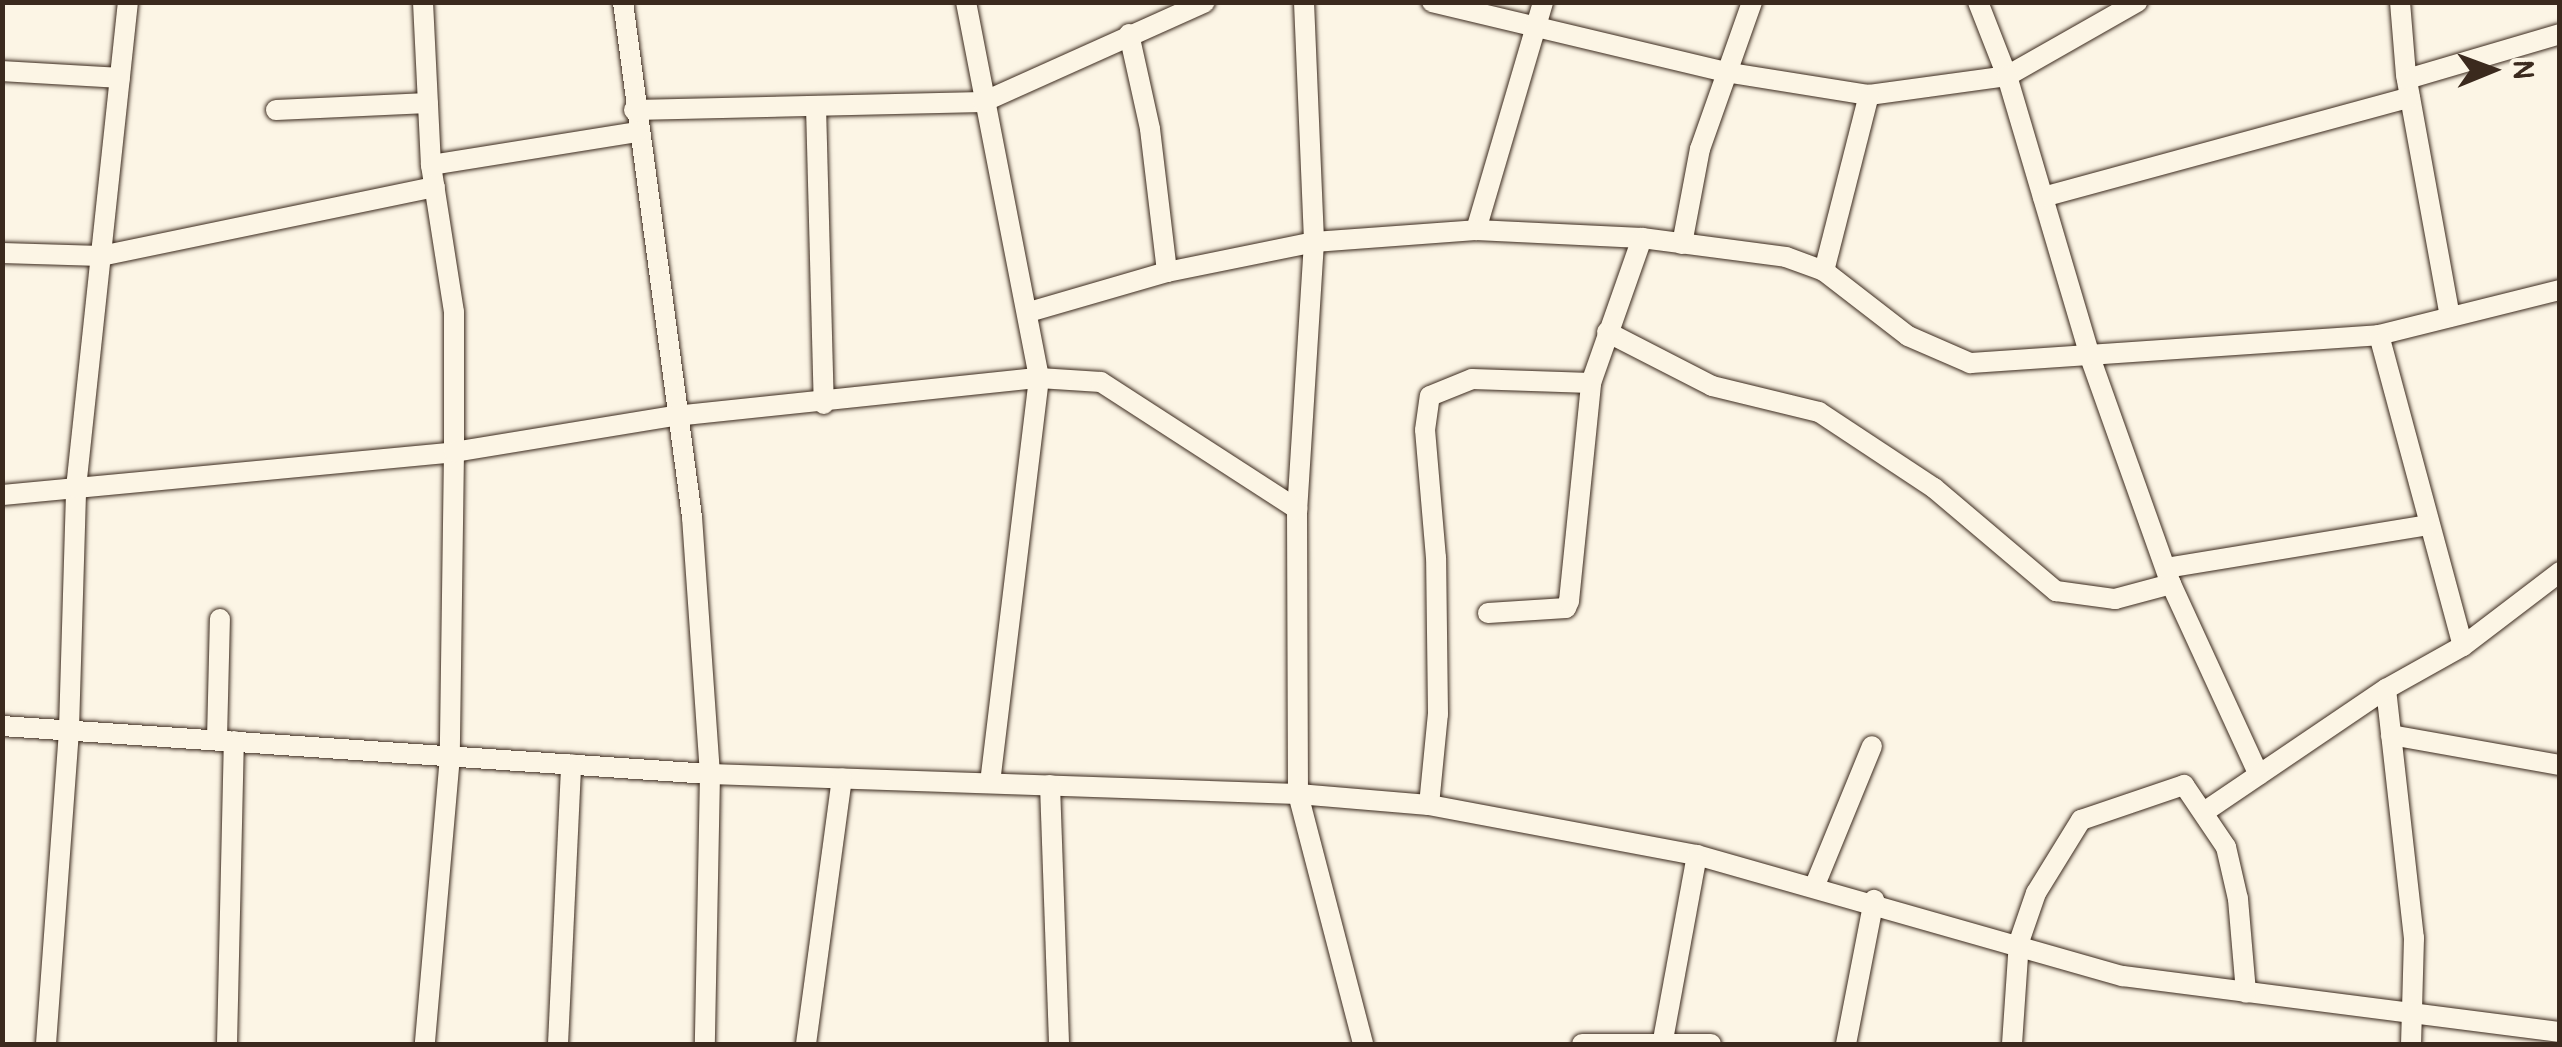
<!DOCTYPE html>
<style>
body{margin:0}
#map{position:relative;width:2562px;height:1047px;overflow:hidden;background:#fcf5e5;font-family:Pangolin,sans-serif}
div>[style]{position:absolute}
.roads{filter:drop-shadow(0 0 2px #3b2a1e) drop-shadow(0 0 2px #3b2a1e)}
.minor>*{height:20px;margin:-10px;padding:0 10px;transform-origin:10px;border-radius:10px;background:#fcf5e5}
span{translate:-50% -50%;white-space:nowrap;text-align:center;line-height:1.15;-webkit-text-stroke:9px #fcf5e5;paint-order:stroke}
.frame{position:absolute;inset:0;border:5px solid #3b2a1e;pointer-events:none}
.north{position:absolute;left:2442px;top:20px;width:100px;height:100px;-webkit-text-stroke:8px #fcf5e5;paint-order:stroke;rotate:89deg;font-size:28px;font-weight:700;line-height:40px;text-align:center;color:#3b2a1e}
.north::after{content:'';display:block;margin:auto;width:35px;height:45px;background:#3b2a1e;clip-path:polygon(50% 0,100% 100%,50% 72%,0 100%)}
</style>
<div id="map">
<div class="roads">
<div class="minor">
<div style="left:423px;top:2px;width:163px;rotate:87.2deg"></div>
<div style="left:431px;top:165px;width:149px;rotate:81.1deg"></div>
<div style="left:454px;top:312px;width:140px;rotate:90deg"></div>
<div style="left:454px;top:452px;width:304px;rotate:90.8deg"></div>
<div style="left:450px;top:756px;width:289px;rotate:95deg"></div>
<div style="left:623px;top:2px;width:520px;rotate:82.37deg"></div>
<div style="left:692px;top:517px;width:258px;rotate:86deg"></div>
<div style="left:710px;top:774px;width:270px;rotate:91.1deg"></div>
<div style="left:966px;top:2px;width:383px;rotate:79deg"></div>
<div style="left:1039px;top:378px;width:408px;rotate:96.9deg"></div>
<div style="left:1304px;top:2px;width:240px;rotate:87.6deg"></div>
<div style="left:1314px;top:242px;width:268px;rotate:93.6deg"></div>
<div style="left:1297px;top:509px;width:285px;rotate:89.8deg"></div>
<div style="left:1298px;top:794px;width:258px;rotate:75.4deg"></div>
<div style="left:1432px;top:2px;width:307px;rotate:13.4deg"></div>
<div style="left:1731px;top:73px;width:140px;rotate:9.1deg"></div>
<div style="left:1869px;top:95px;width:139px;rotate:-7.8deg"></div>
<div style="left:2007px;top:76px;width:150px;rotate:-29.6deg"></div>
<div style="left:1978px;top:2px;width:79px;rotate:68.6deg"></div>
<div style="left:2007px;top:76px;width:293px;rotate:73.5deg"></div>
<div style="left:2090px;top:357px;width:241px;rotate:70.4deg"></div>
<div style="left:2171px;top:584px;width:210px;rotate:65.3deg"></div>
<div style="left:2400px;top:2px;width:73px;rotate:85.3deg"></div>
<div style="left:2406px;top:75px;width:246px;rotate:79.7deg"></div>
<div style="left:1129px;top:34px;width:97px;rotate:77.5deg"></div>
<div style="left:1150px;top:129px;width:144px;rotate:83.2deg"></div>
<div style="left:2px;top:71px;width:118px;rotate:3.4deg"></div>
<div style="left:2407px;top:79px;width:159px;rotate:-16.4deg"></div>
<div style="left:816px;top:106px;width:298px;rotate:88.5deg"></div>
<div style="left:276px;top:110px;width:152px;rotate:-2.6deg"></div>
<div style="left:634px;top:110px;width:349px;rotate:-1.3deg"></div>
<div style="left:983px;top:102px;width:243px;rotate:-24.2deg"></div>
<div style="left:431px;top:165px;width:209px;rotate:-9.1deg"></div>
<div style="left:2043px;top:197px;width:380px;rotate:-15.2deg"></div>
<div style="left:1476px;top:230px;width:238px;rotate:-73.6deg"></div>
<div style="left:1682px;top:244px;width:97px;rotate:-79.3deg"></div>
<div style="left:1700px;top:149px;width:156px;rotate:-70.5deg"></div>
<div style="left:2px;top:253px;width:99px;rotate:1.7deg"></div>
<div style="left:101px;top:256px;width:341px;rotate:-11.7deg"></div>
<div style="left:1824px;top:271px;width:182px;rotate:-75.7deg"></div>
<div style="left:1029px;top:312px;width:144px;rotate:-16.2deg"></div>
<div style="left:1167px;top:272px;width:150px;rotate:-11.5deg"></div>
<div style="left:1314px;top:242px;width:162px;rotate:-4.2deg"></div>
<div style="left:1476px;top:230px;width:166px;rotate:2.8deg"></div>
<div style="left:1642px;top:238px;width:145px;rotate:7.5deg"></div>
<div style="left:1786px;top:257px;width:40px;rotate:20.2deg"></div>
<div style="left:1824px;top:271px;width:106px;rotate:37.7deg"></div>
<div style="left:1908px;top:336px;width:68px;rotate:23.5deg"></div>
<div style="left:1970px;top:363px;width:410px;rotate:-3.9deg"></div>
<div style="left:2379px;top:335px;width:187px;rotate:-14deg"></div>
<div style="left:1607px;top:332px;width:118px;rotate:27.2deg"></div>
<div style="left:1712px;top:386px;width:110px;rotate:13.7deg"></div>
<div style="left:1819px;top:412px;width:138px;rotate:33.5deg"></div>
<div style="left:1934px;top:488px;width:160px;rotate:40.2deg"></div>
<div style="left:2056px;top:591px;width:60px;rotate:7.7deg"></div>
<div style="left:2115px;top:599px;width:58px;rotate:-15deg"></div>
<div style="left:2379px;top:335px;width:322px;rotate:74.9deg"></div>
<div style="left:2px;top:495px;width:454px;rotate:-5.4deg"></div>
<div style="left:454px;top:452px;width:224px;rotate:-9.3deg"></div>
<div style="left:675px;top:416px;width:366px;rotate:-6deg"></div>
<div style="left:1039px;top:378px;width:62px;rotate:3.7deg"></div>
<div style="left:1101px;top:382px;width:234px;rotate:32.9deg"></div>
<div style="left:2166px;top:568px;width:266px;rotate:-9.3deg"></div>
<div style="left:1488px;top:613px;width:78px;rotate:-3.7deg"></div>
<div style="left:1566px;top:608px;width:8px;rotate:-67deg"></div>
<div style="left:1569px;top:601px;width:219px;rotate:-84.2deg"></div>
<div style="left:1591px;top:383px;width:154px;rotate:-70.6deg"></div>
<div style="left:2386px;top:689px;width:251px;rotate:83.6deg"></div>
<div style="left:2414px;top:938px;width:106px;rotate:91.6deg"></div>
<div style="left:2px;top:726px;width:710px;rotate:3.88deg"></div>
<div style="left:710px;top:774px;width:588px;rotate:1.95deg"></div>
<div style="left:1298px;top:794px;width:131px;rotate:4.8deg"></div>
<div style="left:1429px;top:805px;width:273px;rotate:10.6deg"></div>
<div style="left:1697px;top:855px;width:443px;rotate:15.9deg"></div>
<div style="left:2123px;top:976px;width:441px;rotate:7.3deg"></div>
<div style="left:2391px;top:735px;width:172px;rotate:10.1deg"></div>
<div style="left:217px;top:739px;width:120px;rotate:-88.6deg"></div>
<div style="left:1050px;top:785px;width:259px;rotate:88deg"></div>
<div style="left:1429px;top:805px;width:91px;rotate:-84.4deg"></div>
<div style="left:1438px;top:714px;width:156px;rotate:-90.7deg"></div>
<div style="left:1436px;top:558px;width:128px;rotate:-94.9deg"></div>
<div style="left:1425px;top:430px;width:34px;rotate:-82deg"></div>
<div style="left:1430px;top:396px;width:45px;rotate:-22deg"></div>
<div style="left:1472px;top:379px;width:119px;rotate:1.9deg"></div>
<div style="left:2204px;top:812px;width:220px;rotate:-34.1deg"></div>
<div style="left:2386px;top:689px;width:88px;rotate:-29.2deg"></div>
<div style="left:2463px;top:646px;width:122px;rotate:-37.3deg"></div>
<div style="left:1815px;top:885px;width:150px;rotate:-67.7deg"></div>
<div style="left:1663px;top:1040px;width:188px;rotate:-79.6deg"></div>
<div style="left:46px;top:1044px;width:316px;rotate:-85.8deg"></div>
<div style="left:69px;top:729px;width:241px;rotate:-88.3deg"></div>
<div style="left:76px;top:488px;width:489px;rotate:-83.9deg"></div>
<div style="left:227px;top:1044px;width:303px;rotate:-88.7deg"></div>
<div style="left:558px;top:1044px;width:280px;rotate:-87.3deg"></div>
<div style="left:806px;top:1044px;width:268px;rotate:-82.3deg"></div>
<div style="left:1582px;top:1044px;width:129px"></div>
<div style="left:1846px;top:1044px;width:147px;rotate:-79deg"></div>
<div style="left:2012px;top:1044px;width:102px;rotate:-86.1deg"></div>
<div style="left:2019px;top:942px;width:52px;rotate:-70.9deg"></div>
<div style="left:2036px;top:893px;width:86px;rotate:-58.3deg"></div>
<div style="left:2081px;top:820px;width:109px;rotate:-18.8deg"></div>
<div style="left:2184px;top:785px;width:75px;rotate:55.9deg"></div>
<div style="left:2226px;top:847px;width:53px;rotate:77deg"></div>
<div style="left:2238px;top:899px;width:94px;rotate:85.1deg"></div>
</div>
</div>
<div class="frame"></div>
<div class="north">N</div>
</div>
